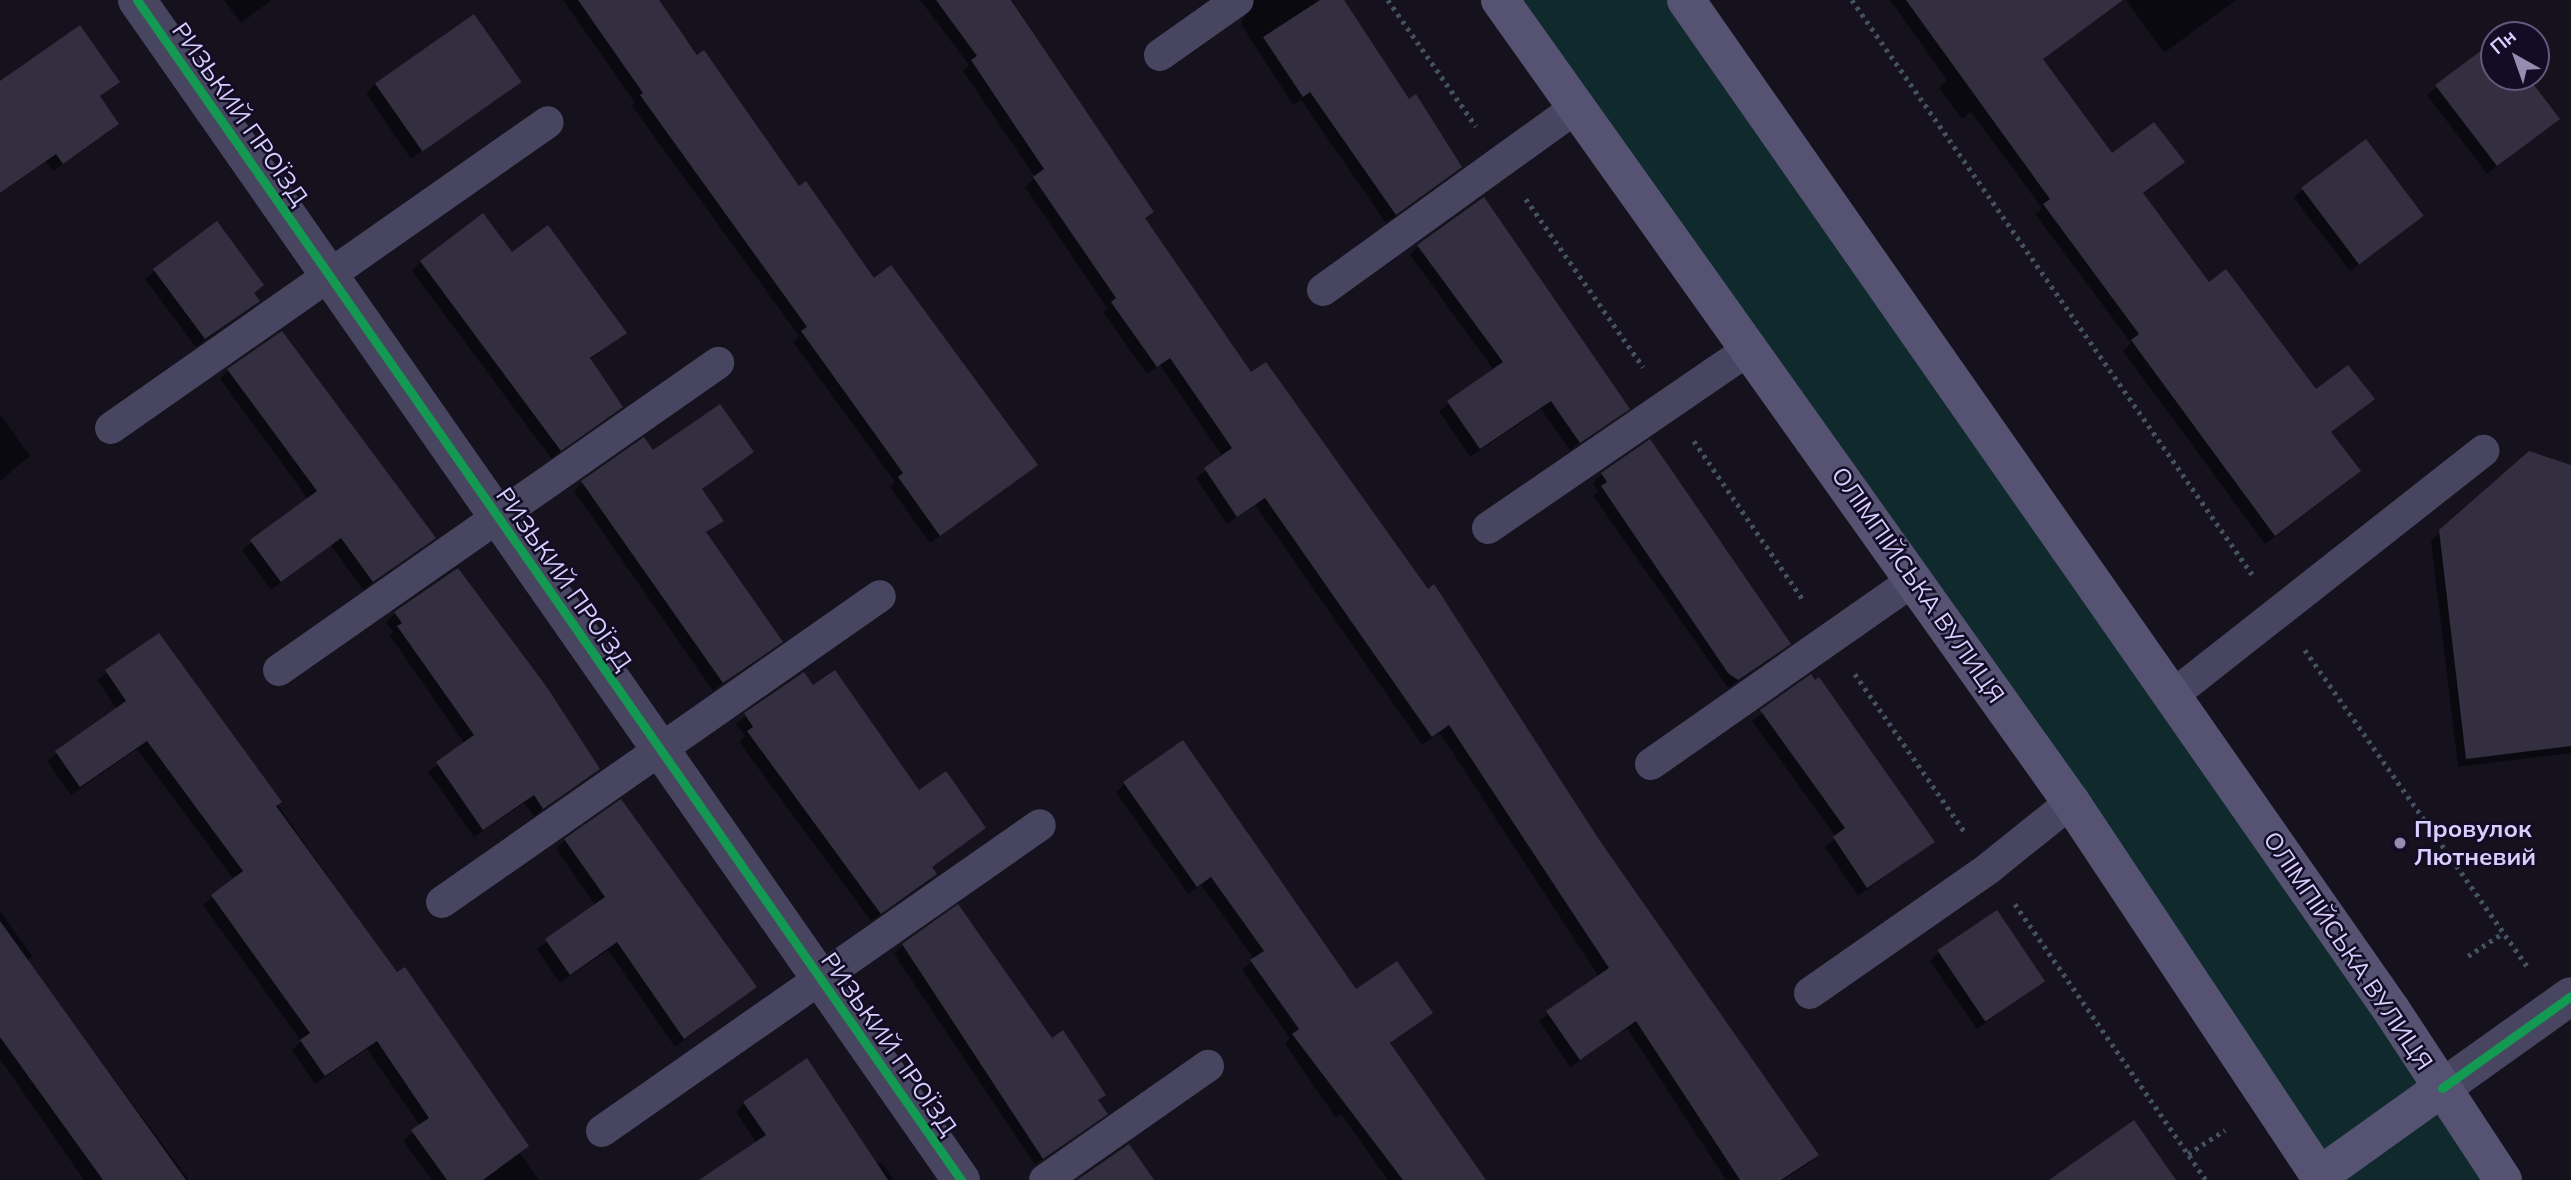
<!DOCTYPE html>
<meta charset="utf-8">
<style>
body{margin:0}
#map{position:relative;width:2571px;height:1180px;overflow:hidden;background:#15121e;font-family:Mulish,sans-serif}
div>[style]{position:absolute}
.green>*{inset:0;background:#0f292d}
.shadow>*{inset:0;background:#0007}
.building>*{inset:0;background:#332f41;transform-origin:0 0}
.path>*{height:4.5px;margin-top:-2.25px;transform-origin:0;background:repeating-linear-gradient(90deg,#435161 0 3.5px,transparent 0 8.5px)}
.service>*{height:32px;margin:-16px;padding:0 16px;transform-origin:16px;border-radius:16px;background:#484560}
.minor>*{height:38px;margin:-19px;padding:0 19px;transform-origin:19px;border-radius:19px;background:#484560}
.secondary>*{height:38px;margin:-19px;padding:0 19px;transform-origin:19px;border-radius:19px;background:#565372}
.cycleway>*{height:9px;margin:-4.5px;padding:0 4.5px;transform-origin:4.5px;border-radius:4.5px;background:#139951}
.dots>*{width:19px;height:19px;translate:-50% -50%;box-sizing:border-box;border:4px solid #120c24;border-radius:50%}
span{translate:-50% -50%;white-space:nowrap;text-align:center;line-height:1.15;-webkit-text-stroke:5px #120c24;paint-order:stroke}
.street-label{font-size:24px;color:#d8cfff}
.poi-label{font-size:24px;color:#d8cfff;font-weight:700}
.left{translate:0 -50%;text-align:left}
.north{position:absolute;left:2480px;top:21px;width:70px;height:70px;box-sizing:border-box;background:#120c24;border:2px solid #615a7c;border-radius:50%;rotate:320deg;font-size:19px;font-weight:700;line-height:28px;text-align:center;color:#d8cfff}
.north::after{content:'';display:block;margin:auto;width:24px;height:32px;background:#948db0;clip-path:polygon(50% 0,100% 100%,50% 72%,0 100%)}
</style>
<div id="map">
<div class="green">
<div style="clip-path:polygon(1501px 0,1680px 0,2503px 1180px,2322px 1180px)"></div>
</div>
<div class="shadow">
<div style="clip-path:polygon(224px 0,272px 0,241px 23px)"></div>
<div style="clip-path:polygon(563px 0,656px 0,873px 281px,1036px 465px,930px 543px,890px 487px,895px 482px,793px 342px,799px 336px,632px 106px,635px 103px)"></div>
<div style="clip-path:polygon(920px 0,1012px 0,1151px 212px,1144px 220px,1250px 375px,1597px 839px,1817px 1155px,1808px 1164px,1783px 1180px,1726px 1180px,1627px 1028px,1570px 1067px,1539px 1021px,1599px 977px,1440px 733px,1422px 745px,1255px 505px,1227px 524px,1196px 478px,1223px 457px,1160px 365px,1147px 374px,1103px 312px,1107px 308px,1025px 187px,1035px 177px,963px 71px,969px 65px)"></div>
<div style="clip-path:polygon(1245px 0,1342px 0,1409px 101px,1460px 167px,1386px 223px,1301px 100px,1293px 105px,1255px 46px,1241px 24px,1248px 9px)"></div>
<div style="clip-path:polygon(1890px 0,1991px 0,2075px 33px,2042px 60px,2112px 155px,2182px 162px,2142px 195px,2208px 284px,2316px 392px,2363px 408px,2330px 433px,2359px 471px,2350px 480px,2265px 544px,2123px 351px,2131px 343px,2035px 214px,2042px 208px,1971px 112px,1962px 119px,1939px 88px,1947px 80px)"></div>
<div style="clip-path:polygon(2126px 0,2236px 0,2164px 53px)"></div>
<div style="clip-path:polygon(2494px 43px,2494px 77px,2526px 77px,2558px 119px,2487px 174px,2427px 95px)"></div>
<div style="clip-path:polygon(118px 82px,98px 98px,116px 124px,108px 133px,53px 171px,46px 161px,0 194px,0 85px)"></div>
<div style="clip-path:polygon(518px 82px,411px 159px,366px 93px,375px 84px)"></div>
<div style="clip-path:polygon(2303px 189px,2412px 224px,2350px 271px,2294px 198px)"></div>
<div style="clip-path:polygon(217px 223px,258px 301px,196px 347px,145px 279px)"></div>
<div style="clip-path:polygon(1418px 246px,1627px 409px,1570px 450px,1541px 409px,1470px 457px,1439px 411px,1494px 370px,1410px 255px)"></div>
<div style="clip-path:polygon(511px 254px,625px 333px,590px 360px,621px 407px,551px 458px,412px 271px,421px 262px)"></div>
<div style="clip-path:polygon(228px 370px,434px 538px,363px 590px,331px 545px,271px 590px,242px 550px,308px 499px,220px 379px)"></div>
<div style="clip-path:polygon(0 414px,30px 456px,0 481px)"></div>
<div style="clip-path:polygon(1650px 442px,1788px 643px,1728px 688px,1593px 496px,1598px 491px,1593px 483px,1602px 474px)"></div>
<div style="clip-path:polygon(752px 452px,701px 490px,721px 520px,705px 534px,780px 641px,713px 691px,574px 491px,583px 482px)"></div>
<div style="clip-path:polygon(2571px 467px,2571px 753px,2458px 767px,2431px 541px,2440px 532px)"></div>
<div style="clip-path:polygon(395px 613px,598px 769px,534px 816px,524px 803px,474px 837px,428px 772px,465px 744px,390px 636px,393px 632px,386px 622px)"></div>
<div style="clip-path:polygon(159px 635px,397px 975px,527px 1146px,520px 1153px,539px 1180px,432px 1180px,403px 1141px,420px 1126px,367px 1049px,315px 1084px,292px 1050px,301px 1041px,203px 905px,234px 880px,137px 749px,71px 795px,47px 761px,117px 709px,97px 680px)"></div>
<div style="clip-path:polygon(803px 674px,918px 792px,984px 828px,931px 868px,935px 874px,926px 883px,871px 921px,739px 742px,745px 736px,736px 724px)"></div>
<div style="clip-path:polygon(1811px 676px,1933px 842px,1858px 896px,1825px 847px,1836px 837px,1752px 721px)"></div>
<div style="clip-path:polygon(1125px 783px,1356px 992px,1431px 1013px,1390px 1044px,1484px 1180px,1388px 1180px,1341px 1114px,1336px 1118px,1285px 1044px,1290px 1038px,1242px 970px,1254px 959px,1201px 885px,1188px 894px,1116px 792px)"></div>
<div style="clip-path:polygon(565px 840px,755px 987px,675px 1047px,608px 950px,560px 983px,537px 949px,596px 906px,556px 849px)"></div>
<div style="clip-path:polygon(0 911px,32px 956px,27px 961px,189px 1180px,84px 1180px,0 1059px)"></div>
<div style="clip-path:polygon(903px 945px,1051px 1040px,1104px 1095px,1097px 1102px,1105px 1114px,1035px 1165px,894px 954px)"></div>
<div style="clip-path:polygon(1939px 952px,2043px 980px,1977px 1029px,1930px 961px)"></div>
<div style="clip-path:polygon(744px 1103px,876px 1165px,881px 1162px,894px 1180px,702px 1180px,757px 1144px,736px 1112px)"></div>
</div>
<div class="building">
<div style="clip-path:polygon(578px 0,659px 0,697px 55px,704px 50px,799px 186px,806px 181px,874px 278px,891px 265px,1038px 465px,940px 536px,898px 477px,903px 473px,801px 331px,807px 327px,640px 95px,643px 93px)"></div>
<div style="clip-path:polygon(936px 0,1011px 0,1154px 212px,1145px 218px,1251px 372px,1266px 362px,1428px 589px,1434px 584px,1598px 838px,1819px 1155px,1781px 1180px,1740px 1180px,1636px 1021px,1580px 1060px,1546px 1011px,1609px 968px,1449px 725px,1432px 737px,1265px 498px,1237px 517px,1204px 468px,1232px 448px,1170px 358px,1157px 367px,1111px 302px,1116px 298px,1033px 177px,1044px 169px,971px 60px,977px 56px)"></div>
<div style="clip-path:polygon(1320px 0,1344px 0,1409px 99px,1416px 94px,1462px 167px,1396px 215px,1310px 92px,1303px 97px,1263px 37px)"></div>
<div style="clip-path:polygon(1906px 0,2123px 0,2043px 59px,2112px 153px,2154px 122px,2185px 162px,2143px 193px,2209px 282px,2226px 269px,2316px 389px,2348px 365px,2375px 399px,2331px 432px,2361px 471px,2275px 536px,2131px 340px,2139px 334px,2043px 204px,2050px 199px)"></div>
<div style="left:474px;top:14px;width:83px;height:121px;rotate:55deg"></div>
<div style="clip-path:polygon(80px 25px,120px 82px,100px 96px,119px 124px,63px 164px,56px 154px,0 193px,0 81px)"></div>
<div style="clip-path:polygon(2494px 41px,2494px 77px,2528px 77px,2560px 119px,2497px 166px,2435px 85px)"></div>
<div style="left:2366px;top:139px;width:96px;height:81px;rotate:53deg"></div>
<div style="clip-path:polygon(1484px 197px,1630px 409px,1580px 443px,1551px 401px,1480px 449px,1447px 401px,1503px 362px,1417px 245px)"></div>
<div style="clip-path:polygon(483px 213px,512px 252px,548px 225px,627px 333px,590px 358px,623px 407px,561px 451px,420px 261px)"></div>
<div style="clip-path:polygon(217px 221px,264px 285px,254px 293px,260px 301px,205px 339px,153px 269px)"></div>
<div style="clip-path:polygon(282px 331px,436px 538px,373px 582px,341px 538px,281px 582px,250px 540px,317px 491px,227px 369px)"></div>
<div style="clip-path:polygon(720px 404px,754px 452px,702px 489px,724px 521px,706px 532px,783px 642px,723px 683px,581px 481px,644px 437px,653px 450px)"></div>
<div style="clip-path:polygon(1650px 439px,1791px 644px,1738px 680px,1728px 673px,1601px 486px,1607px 482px,1601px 473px)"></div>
<div style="clip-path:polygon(2529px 451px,2571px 465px,2571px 746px,2466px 759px,2439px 530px)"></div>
<div style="clip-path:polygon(458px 568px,546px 686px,600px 769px,543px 809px,534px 795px,483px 830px,436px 762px,474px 735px,397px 626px,402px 623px,394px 612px)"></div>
<div style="clip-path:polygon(159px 633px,282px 802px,276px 806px,397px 972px,405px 967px,529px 1146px,483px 1180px,447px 1180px,411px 1130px,429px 1118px,377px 1041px,325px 1076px,300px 1040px,310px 1033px,211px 895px,243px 871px,147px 741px,80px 787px,55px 751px,126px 701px,105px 670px)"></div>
<div style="clip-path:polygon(835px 670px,919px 790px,946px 771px,986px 828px,932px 867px,937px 874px,881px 914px,747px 731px,753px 727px,744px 713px,804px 672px,813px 685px)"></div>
<div style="clip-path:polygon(1811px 674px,1815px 680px,1819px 677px,1935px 842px,1867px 888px,1833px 837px,1845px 828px,1760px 710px)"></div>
<div style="clip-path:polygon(1183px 740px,1356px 989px,1397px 961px,1433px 1013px,1390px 1043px,1486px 1180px,1403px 1180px,1292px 1034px,1299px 1029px,1250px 960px,1264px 951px,1211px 877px,1197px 887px,1123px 782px)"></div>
<div style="clip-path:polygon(621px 799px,757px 987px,684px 1039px,617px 942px,570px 975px,545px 939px,605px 897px,564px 839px)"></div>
<div style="clip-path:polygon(958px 904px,1052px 1038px,1063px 1030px,1106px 1095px,1098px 1100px,1108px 1114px,1043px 1159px,902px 944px)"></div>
<div style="left:1997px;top:910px;width:86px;height:72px;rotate:56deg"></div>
<div style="clip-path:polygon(0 921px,186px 1180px,103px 1180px,0 1037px)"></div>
<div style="clip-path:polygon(807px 1058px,888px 1180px,699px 1180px,766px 1135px,743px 1102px)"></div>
<div style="clip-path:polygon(2134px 1120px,2176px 1180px,2049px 1180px)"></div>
<div style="clip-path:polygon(1129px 1144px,1154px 1180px,1077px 1180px)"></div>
</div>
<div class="path">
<div style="left:1388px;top:0;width:154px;rotate:55.1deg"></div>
<div style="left:1852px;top:0;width:700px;rotate:55.13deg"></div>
<div style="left:1526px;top:199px;width:205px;rotate:55.1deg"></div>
<div style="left:1694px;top:441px;width:194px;rotate:55.5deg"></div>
<div style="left:2305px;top:650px;width:386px;rotate:54.9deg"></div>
<div style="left:1855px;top:674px;width:191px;rotate:55.2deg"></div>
<div style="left:2015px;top:904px;width:336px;rotate:55.3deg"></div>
<div style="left:2468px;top:956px;width:42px;rotate:-33.3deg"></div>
<div style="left:2188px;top:1154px;width:44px;rotate:-33deg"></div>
</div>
<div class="service">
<div style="left:1160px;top:55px;width:95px;rotate:-35.2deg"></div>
<div style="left:1323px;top:290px;width:313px;rotate:-35.8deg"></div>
<div style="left:111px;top:428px;width:533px;rotate:-35deg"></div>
<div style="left:1488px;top:528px;width:319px;rotate:-34.4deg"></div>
<div style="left:279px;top:670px;width:536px;rotate:-34.97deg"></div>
<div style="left:2173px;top:695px;width:395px;rotate:-38.2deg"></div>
<div style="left:1651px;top:764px;width:322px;rotate:-35deg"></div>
<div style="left:442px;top:902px;width:534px;rotate:-34.94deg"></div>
<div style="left:1810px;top:993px;width:218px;rotate:-34.9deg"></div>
<div style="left:1989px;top:868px;width:105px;rotate:-38.8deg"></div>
<div style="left:602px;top:1131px;width:534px;rotate:-34.94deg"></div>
<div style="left:1045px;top:1180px;width:199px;rotate:-35deg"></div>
</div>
<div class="minor">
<div style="left:137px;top:0;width:1439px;rotate:55.07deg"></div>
<div style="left:2442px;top:1088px;width:158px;rotate:-35.5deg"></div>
</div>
<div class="secondary">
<div style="left:1500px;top:0;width:985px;rotate:54.55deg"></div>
<div style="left:2071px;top:802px;width:454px;rotate:56.4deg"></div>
<div style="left:1686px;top:0;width:1233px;rotate:55.07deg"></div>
<div style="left:2392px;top:1011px;width:202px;rotate:56.7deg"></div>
<div style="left:2319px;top:1176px;width:151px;rotate:-35.6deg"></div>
</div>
<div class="cycleway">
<div style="left:137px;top:0;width:1439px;rotate:55.07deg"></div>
<div style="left:2442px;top:1088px;width:158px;rotate:-35.5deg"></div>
</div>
<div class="dots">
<div style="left:2400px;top:843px;background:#948db0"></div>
</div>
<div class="street-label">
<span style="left:240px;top:114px;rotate:55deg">РИЗЬКИЙ ПРОЇЗД</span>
<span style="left:564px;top:579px;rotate:55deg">РИЗЬКИЙ ПРОЇЗД</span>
<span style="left:1918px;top:585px;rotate:55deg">ОЛІМПІЙСЬКА ВУЛИЦЯ</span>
<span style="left:2348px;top:951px;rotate:56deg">ОЛІМПІЙСЬКА ВУЛИЦЯ</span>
<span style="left:889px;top:1044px;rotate:55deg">РИЗЬКИЙ ПРОЇЗД</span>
</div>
<div class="poi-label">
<span class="left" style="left:2414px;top:843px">Провулок<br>Лютневий</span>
</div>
<div class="north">Пн</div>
</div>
